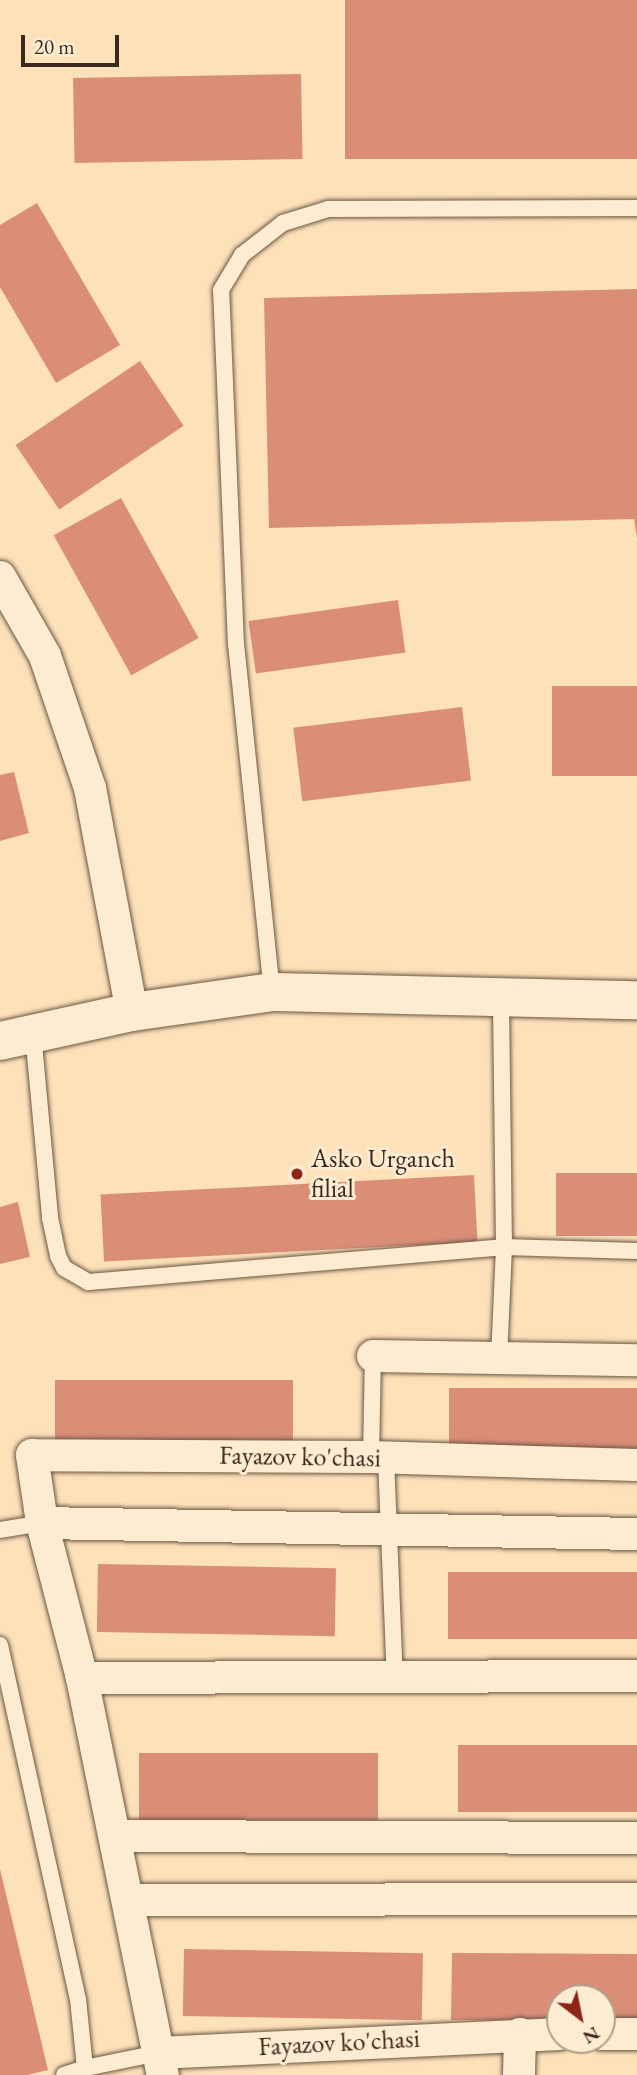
<!DOCTYPE html>
<style>
body{margin:0}
#map{position:relative;width:637px;height:2075px;overflow:hidden;background:#fde1b9;font-family:"EB Garamond",serif}
div>[style]{position:absolute}
.building>*{inset:0;background:#da8e78;transform-origin:0 0}
.roads{filter:drop-shadow(0 0 2px #6b5744) drop-shadow(0 0 2px #6b5744)}
.lane>*{height:16px;margin:-8px;padding:0 8px;transform-origin:8px;border-radius:8px;background:#feecd2}
.street>*{height:32px;margin:-16px;padding:0 16px;transform-origin:16px;border-radius:16px;background:#feecd2}
.secondary>*{height:38px;margin:-19px;padding:0 19px;transform-origin:19px;border-radius:19px;background:#feecd2}
.dots>*{width:19px;height:19px;translate:-50% -50%;box-sizing:border-box;border:4px solid #feecd2;border-radius:50%}
span{translate:-50% -50%;white-space:nowrap;text-align:center;line-height:1.15;-webkit-text-stroke:6px #feecd2;paint-order:stroke}
.poi-label{font-size:26px;color:#3a291d}
.left{translate:0 -50%;text-align:left}
.street-label{font-size:26px;color:#3a291d}
.north{position:absolute;left:546px;top:1984px;width:70px;height:70px;box-sizing:border-box;background:#feecd2;border:2px solid #b09e8a;border-radius:50%;rotate:148deg;font-size:19px;font-weight:700;line-height:28px;text-align:center;color:#3a291d}
.north::after{content:'';display:block;margin:auto;width:24px;height:32px;background:#8f2418;clip-path:polygon(50% 0,100% 100%,50% 72%,0 100%)}
.scale{position:absolute;left:21px;top:35px;width:98px;height:32px;box-sizing:border-box;border:4px solid #3a291d;border-top:0;padding-left:9px;font-size:21px;line-height:24px;white-space:nowrap;color:#3a291d;-webkit-text-stroke:5px #feecd2;paint-order:stroke}
</style>
<div id="map">
<div class="building">
<div style="left:345px;top:0;width:292px;height:159px"></div>
<div style="left:301px;top:74px;width:85px;height:228px;rotate:89deg"></div>
<div style="clip-path:polygon(37px 203px,120px 345px,56px 383px,0 287px,0 225px)"></div>
<div style="clip-path:polygon(637px 289px,637px 538px,634px 519px,269px 528px,264px 298px)"></div>
<div style="left:140px;top:361px;width:78px;height:150px;rotate:56deg"></div>
<div style="left:121px;top:498px;width:160px;height:77px;rotate:61deg"></div>
<div style="left:398px;top:600px;width:53px;height:151px;rotate:82deg"></div>
<div style="left:637px;top:686px;width:90px;height:85px;rotate:90deg"></div>
<div style="left:462px;top:707px;width:74px;height:170px;rotate:83deg"></div>
<div style="clip-path:polygon(14px 772px,29px 833px,0 841px,0 775px)"></div>
<div style="left:556px;top:1173px;width:81px;height:63px"></div>
<div style="left:474px;top:1175px;width:67px;height:374px;rotate:87deg"></div>
<div style="clip-path:polygon(18px 1202px,30px 1257px,0 1264px,0 1207px)"></div>
<div style="left:55px;top:1380px;width:238px;height:67px"></div>
<div style="left:449px;top:1388px;width:188px;height:67px"></div>
<div style="left:98px;top:1564px;width:238px;height:68px;rotate:1deg"></div>
<div style="left:448px;top:1572px;width:189px;height:67px"></div>
<div style="left:458px;top:1745px;width:179px;height:67px"></div>
<div style="left:139px;top:1753px;width:239px;height:67px"></div>
<div style="clip-path:polygon(0 1869px,48px 2070px,27px 2075px,0 2075px)"></div>
<div style="left:184px;top:1949px;width:239px;height:67px;rotate:1deg"></div>
<div style="clip-path:polygon(452px 1953px,637px 1954px,637px 2022px,602px 2021px,602px 1998px,560px 1998px,560px 2021px,451px 2020px)"></div>
</div>
<div class="roads">
<div class="lane">
<div style="left:272px;top:992px;width:349px;rotate:-95.9deg"></div>
<div style="left:236px;top:645px;width:355px;rotate:-92.4deg"></div>
<div style="left:221px;top:290px;width:41px;rotate:-59deg"></div>
<div style="left:242px;top:255px;width:52px;rotate:-38deg"></div>
<div style="left:283px;top:223px;width:47px;rotate:-17.3deg"></div>
<div style="left:328px;top:209px;width:309px;rotate:-0.2deg"></div>
<div style="left:33px;top:1033px;width:186px;rotate:84.7deg"></div>
<div style="left:50px;top:1218px;width:39px;rotate:78deg"></div>
<div style="left:58px;top:1256px;width:13px;rotate:63deg"></div>
<div style="left:64px;top:1268px;width:28px;rotate:30deg"></div>
<div style="left:88px;top:1282px;width:417px;rotate:-4.8deg"></div>
<div style="left:504px;top:1247px;width:248px;rotate:-90.7deg"></div>
<div style="left:499px;top:1358px;width:111px;rotate:-87.4deg"></div>
<div style="left:504px;top:1247px;width:133px;rotate:1.7deg"></div>
<div style="left:371px;top:1457px;width:101px;rotate:-88.9deg"></div>
<div style="left:386px;top:1458px;width:221px;rotate:87.7deg"></div>
<div style="left:0;top:1530px;width:43px;rotate:-9.5deg"></div>
<div style="left:0;top:1645px;width:362px;rotate:77.6deg"></div>
<div style="left:78px;top:1999px;width:69px;rotate:84.2deg"></div>
<div style="left:85px;top:2068px;width:22px;rotate:162deg"></div>
<div style="left:85px;top:2068px;width:75px;rotate:-11.6deg"></div>
</div>
<div class="street">
<div style="left:0;top:577px;width:91px;rotate:60.3deg"></div>
<div style="left:45px;top:656px;width:139px;rotate:71.2deg"></div>
<div style="left:90px;top:788px;width:228px;rotate:79.4deg"></div>
<div style="left:373px;top:1356px;width:264px;rotate:0.9deg"></div>
<div style="left:637px;top:1465px;width:266px;rotate:-178.3deg"></div>
<div style="left:371px;top:1457px;width:339px;rotate:-179.7deg"></div>
<div style="left:32px;top:1455px;width:69px;rotate:81.6deg"></div>
<div style="left:42px;top:1523px;width:595px;rotate:1.06deg"></div>
<div style="left:42px;top:1523px;width:160px;rotate:75.5deg"></div>
<div style="left:82px;top:1678px;width:405px;rotate:78.5deg"></div>
<div style="left:82px;top:1678px;width:555px;rotate:-0.21deg"></div>
<div style="left:115px;top:1836px;width:522px;rotate:0.22deg"></div>
<div style="left:129px;top:1900px;width:508px;rotate:-0.11deg"></div>
<div style="left:602px;top:2034px;width:35px"></div>
<div style="left:158px;top:2053px;width:402px;rotate:-2.7deg"></div>
<div style="left:519px;top:2075px;width:41px;rotate:-88.6deg"></div>
</div>
<div class="secondary">
<div style="left:0;top:1041px;width:135px;rotate:-12.4deg"></div>
<div style="left:132px;top:1012px;width:141px;rotate:-8.1deg"></div>
<div style="left:272px;top:992px;width:365px;rotate:1.3deg"></div>
</div>
</div>
<div class="dots">
<div style="left:297px;top:1174px;background:#8f2418"></div>
</div>
<div class="poi-label">
<span class="left" style="left:311px;top:1174px">Asko Urganch<br>filial</span>
</div>
<div class="street-label">
<span style="left:300px;top:1457px;rotate:1deg">Fayazov ko'chasi</span>
<span style="left:339px;top:2043px;rotate:-3deg">Fayazov ko'chasi</span>
</div>
<div class="north">N</div>
<div class="scale">20 m</div>
</div>
